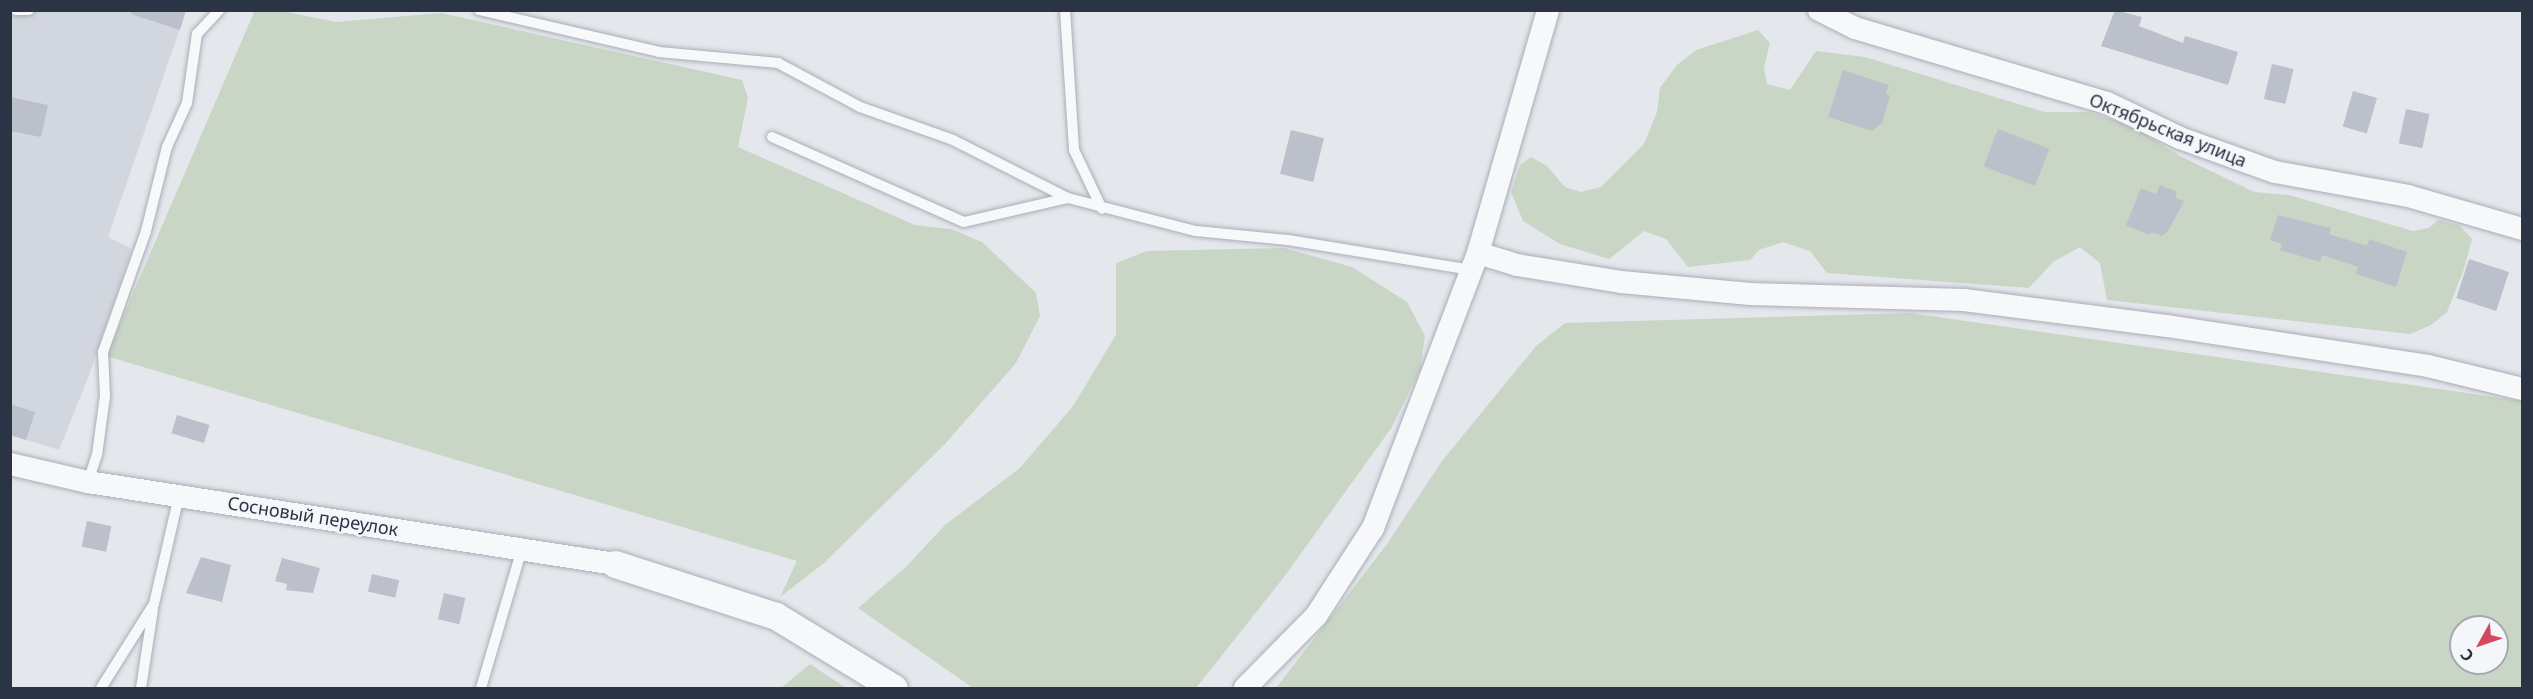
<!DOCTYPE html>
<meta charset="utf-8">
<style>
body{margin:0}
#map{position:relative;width:2533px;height:699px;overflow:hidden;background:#e4e7ec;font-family:"Noto Sans",sans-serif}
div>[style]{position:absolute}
.built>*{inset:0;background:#d2d6de}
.green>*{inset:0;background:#c9d6c5}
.building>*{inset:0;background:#bbc0ca;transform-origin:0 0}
.roads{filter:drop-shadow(0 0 2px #a9aeb7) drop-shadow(0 0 2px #a9aeb7)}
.service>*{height:10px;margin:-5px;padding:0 5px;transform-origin:5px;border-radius:5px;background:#f7f8fa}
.minor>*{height:22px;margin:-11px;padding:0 11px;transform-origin:11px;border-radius:11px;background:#f7f8fa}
.tertiary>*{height:27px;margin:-13.5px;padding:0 13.5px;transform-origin:13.5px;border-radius:13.5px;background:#f7f8fa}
span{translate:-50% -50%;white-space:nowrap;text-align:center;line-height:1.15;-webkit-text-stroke:4.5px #f4f6f9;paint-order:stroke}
.street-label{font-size:18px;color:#2b3445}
.frame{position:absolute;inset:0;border:12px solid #2b3445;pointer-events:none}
.north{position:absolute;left:2449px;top:615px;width:60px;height:60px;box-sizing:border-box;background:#f4f6f9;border:2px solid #a4a8b1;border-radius:50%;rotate:230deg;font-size:16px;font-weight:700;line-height:24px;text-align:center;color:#2b3445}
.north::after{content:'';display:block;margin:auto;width:21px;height:27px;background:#d1495b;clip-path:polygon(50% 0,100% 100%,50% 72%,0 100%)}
</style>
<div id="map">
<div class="built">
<div style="clip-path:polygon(11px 11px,186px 11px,108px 237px,132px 249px,89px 375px,59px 450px,11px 435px)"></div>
</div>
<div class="green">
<div style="clip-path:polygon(255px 10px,282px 11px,336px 22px,441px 13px,742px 80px,748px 98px,738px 147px,915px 225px,951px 229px,982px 242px,1036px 293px,1040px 316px,1016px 363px,945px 444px,824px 563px,780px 597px,797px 561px,106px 356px)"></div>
<div style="clip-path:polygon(1758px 30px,1770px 43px,1764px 67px,1767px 84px,1790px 90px,1816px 51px,1865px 57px,2044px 112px,2088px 112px,2132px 126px,2180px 156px,2254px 192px,2289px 195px,2413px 231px,2429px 228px,2438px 220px,2459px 225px,2472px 239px,2464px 269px,2447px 312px,2431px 325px,2410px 334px,2107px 300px,2100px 263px,2080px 247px,2053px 262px,2029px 288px,1827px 273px,1810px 251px,1783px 242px,1759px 250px,1750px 260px,1688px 267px,1666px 239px,1644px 231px,1609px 259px,1560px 244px,1523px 221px,1511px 192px,1520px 165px,1531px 157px,1547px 166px,1565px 187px,1581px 192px,1601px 187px,1644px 144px,1657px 112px,1660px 88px,1677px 65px,1696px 50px)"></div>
<div style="clip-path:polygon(1284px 248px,1352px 267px,1407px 302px,1425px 336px,1420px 370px,1392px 427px,1284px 577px,1196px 688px,973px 688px,858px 608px,906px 567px,945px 525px,1020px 468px,1073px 406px,1116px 335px,1116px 263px,1147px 251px)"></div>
<div style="clip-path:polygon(evenodd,1910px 313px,2522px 401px,2522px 688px,1276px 688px,1387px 544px,1442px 461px,1536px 346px,1565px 323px,1910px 313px,2461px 627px,2497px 627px,2497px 663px,2461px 663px,2461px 627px)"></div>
<div style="clip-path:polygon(810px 664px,846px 688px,781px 688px)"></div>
</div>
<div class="building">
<div style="clip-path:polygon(131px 10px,186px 10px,180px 30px,131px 14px)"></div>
<div style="clip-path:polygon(2115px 10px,2142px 17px,2139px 26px,2183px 43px,2185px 36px,2238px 52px,2228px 85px,2101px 46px)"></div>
<div style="left:2272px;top:64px;width:22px;height:36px;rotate:13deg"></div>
<div style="clip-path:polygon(1843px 70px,1889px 85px,1886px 93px,1890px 96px,1882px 123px,1872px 131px,1828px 117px)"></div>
<div style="left:2353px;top:91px;width:25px;height:37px;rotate:16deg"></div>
<div style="clip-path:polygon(10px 97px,48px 105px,41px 137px,10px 131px)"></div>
<div style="left:2406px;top:109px;width:24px;height:35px;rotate:12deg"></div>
<div style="left:1998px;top:129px;width:55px;height:40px;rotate:21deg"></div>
<div style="left:1291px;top:130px;width:34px;height:45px;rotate:14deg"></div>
<div style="clip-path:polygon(2160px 185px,2177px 192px,2175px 198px,2184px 201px,2168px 231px,2162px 236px,2151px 232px,2149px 235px,2126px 225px,2141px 188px,2156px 194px)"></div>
<div style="clip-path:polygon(2278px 215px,2331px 228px,2329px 234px,2367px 246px,2369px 239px,2407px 252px,2396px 287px,2356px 274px,2358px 267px,2322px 255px,2320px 262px,2280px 250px,2282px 244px,2270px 240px)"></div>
<div style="left:2469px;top:259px;width:42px;height:41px;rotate:18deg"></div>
<div style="clip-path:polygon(10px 404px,35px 412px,26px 440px,10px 435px)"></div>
<div style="left:177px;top:415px;width:34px;height:19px;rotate:17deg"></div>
<div style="left:87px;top:521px;width:25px;height:26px;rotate:12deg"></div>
<div style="clip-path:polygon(201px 557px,231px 565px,222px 602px,186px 593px)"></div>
<div style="clip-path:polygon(282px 558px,320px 568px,313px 593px,286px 590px,287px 584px,275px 581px)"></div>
<div style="left:372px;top:574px;width:28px;height:18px;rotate:13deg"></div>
<div style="left:444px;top:593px;width:22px;height:27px;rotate:13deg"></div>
</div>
<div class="roads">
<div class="service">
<div style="left:16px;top:10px;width:13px"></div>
<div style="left:479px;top:10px;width:185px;rotate:13.1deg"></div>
<div style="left:659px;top:52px;width:120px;rotate:5.3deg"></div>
<div style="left:778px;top:63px;width:93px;rotate:28.2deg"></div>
<div style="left:860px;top:107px;width:99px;rotate:19.5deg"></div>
<div style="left:953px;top:140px;width:129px;rotate:26.8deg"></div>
<div style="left:1065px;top:10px;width:140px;rotate:86.3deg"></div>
<div style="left:1074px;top:150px;width:65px;rotate:64.6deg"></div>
<div style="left:772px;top:137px;width:210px;rotate:23.9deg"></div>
<div style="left:964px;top:222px;width:107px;rotate:-13deg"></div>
<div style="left:1068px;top:198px;width:132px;rotate:14.5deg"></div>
<div style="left:1196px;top:231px;width:92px;rotate:5.6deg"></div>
<div style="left:1288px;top:240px;width:186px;rotate:9.3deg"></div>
<div style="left:88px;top:482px;width:28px;rotate:-72deg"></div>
<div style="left:97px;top:455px;width:60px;rotate:-82.3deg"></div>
<div style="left:105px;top:396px;width:44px;rotate:-92.6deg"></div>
<div style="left:103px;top:352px;width:128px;rotate:-70.4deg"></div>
<div style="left:146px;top:231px;width:87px;rotate:-76deg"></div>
<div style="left:167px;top:147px;width:48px;rotate:-65.6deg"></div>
<div style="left:187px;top:103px;width:70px;rotate:-81.8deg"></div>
<div style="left:197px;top:34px;width:33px;rotate:-47deg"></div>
<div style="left:101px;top:688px;width:99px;rotate:-57.8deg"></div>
<div style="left:154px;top:604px;width:111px;rotate:-77deg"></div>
<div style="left:141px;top:688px;width:79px;rotate:-81.3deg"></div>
<div style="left:481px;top:688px;width:145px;rotate:-73.6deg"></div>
</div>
<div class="minor">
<div style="left:1819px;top:10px;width:40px;rotate:26.6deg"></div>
<div style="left:1855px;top:28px;width:263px;rotate:16.6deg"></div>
<div style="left:2107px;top:103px;width:81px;rotate:25.6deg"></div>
<div style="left:2180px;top:138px;width:101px;rotate:19.7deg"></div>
<div style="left:2275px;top:172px;width:135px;rotate:10.2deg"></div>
<div style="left:2408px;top:196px;width:119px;rotate:16.1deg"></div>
<div style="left:1478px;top:253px;width:41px;rotate:17.1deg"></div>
<div style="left:1517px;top:265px;width:105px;rotate:9.3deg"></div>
<div style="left:1621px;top:282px;width:130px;rotate:5.3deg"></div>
<div style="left:1750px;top:294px;width:214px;rotate:1.6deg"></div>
<div style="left:1964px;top:300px;width:205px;rotate:7.3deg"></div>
<div style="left:2167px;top:326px;width:264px;rotate:8.7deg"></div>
<div style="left:2428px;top:366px;width:97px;rotate:13.7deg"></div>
<div style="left:10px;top:464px;width:80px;rotate:13deg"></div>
<div style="left:88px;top:482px;width:533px;rotate:8.84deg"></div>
<div style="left:1245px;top:688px;width:101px;rotate:-45.4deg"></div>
<div style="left:1316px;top:616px;width:105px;rotate:-57.1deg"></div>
<div style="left:1373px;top:528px;width:294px;rotate:-69.1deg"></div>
<div style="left:1478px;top:253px;width:253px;rotate:-73.9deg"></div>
</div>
<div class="tertiary">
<div style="left:615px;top:564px;width:169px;rotate:17.9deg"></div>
<div style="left:776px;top:616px;width:138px;rotate:31.4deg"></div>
</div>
</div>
<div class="street-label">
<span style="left:2168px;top:130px;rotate:22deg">Октябрьская улица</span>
<span style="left:313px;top:516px;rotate:9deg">Сосновый переулок</span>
</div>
<div class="frame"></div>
<div class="north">С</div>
</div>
